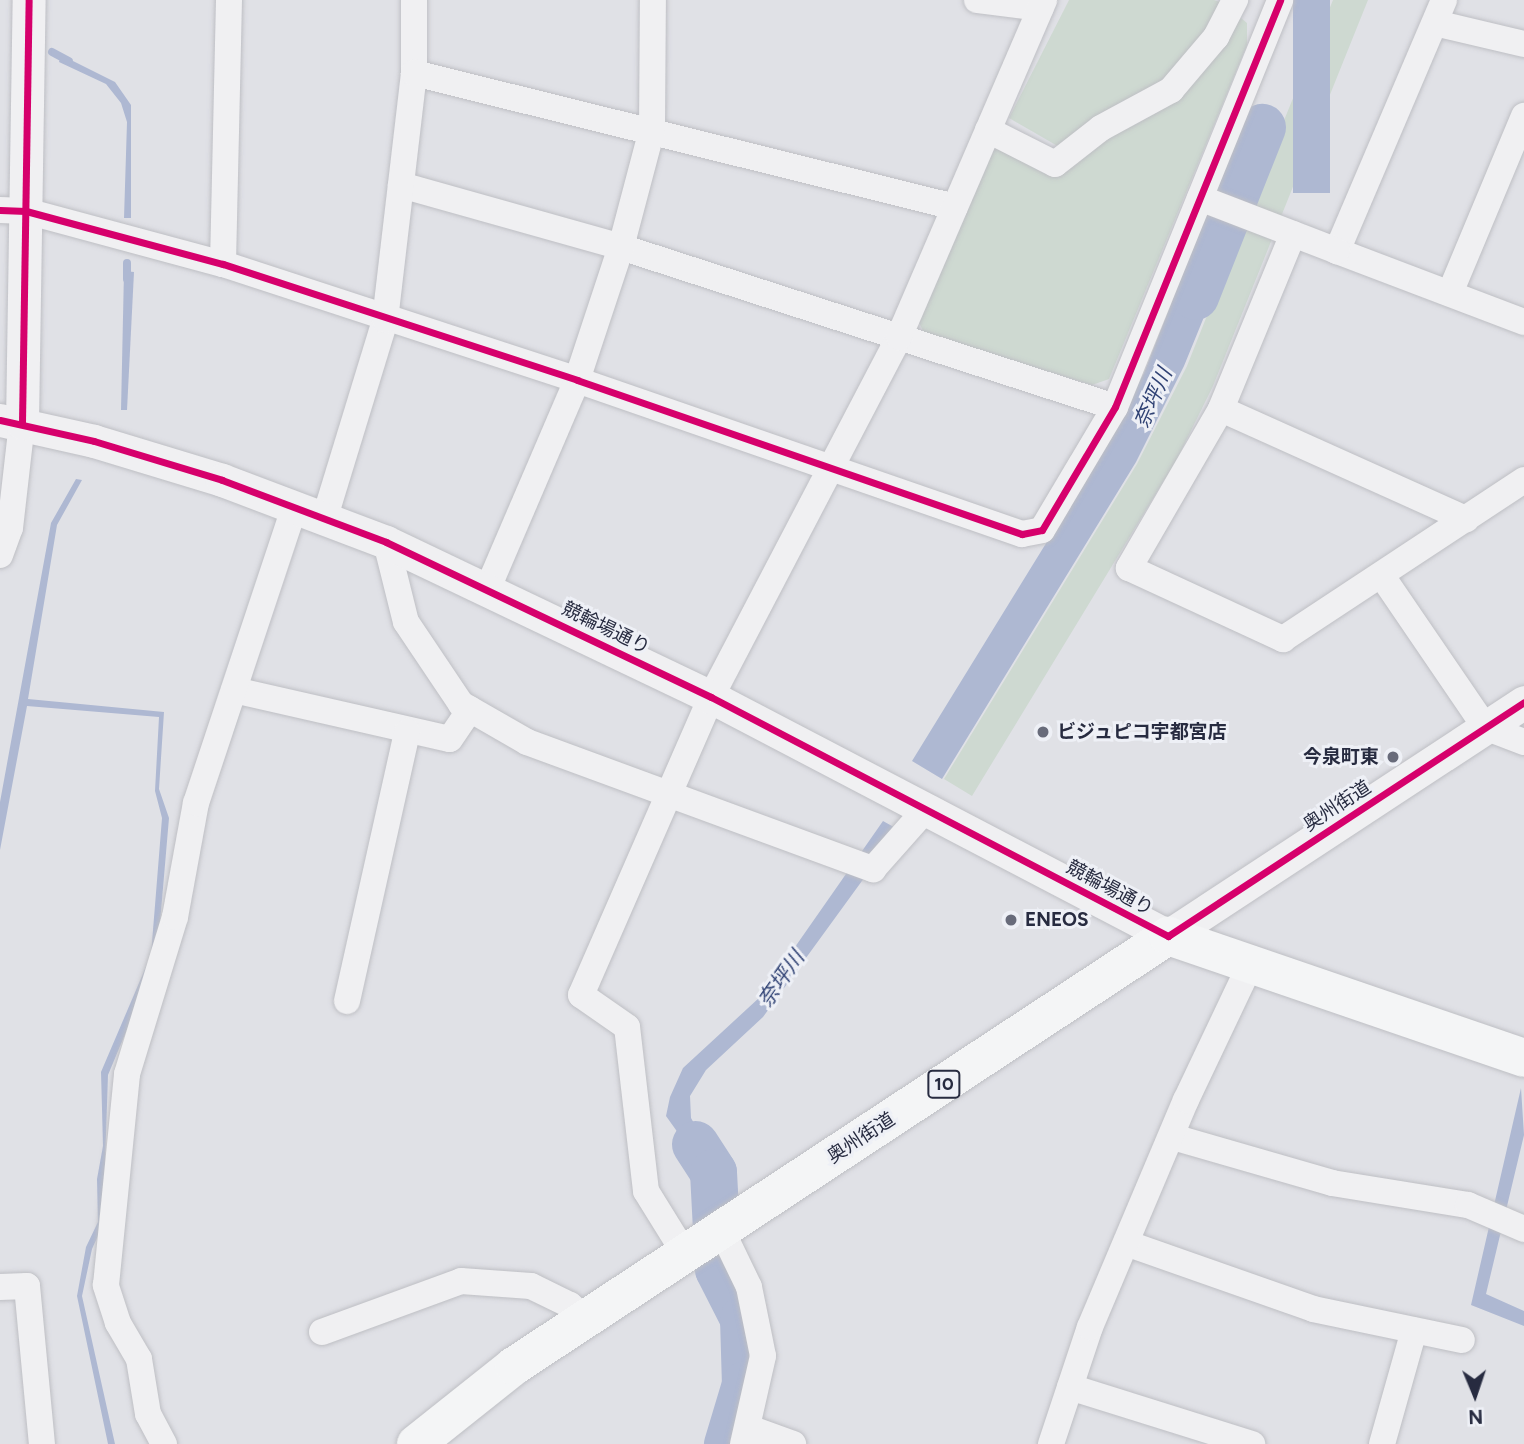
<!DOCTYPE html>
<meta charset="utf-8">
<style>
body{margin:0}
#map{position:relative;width:1524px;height:1444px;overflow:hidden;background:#e0e1e6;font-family:Figtree,"Noto Sans JP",sans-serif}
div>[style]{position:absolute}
.green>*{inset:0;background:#ced9d1}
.water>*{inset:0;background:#aeb8d2;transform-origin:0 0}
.stream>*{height:8px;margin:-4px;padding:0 4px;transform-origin:4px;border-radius:4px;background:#aeb8d2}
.river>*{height:47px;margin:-23.5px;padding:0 23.5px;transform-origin:23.5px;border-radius:23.5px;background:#aeb8d2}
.roads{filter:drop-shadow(0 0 2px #bebfc4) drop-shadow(0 0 2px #bebfc4)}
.minor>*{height:26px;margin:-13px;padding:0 13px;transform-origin:13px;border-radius:13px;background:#f0f0f2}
.tertiary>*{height:33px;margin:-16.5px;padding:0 16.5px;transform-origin:16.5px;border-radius:16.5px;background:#f0f0f2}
.primary>*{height:38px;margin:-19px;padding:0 19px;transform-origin:19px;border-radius:19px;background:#f4f5f6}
.cycleway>*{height:7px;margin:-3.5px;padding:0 3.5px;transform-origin:3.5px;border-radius:3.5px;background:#d6006c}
.dots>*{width:19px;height:19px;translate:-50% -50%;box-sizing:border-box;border:4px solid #eef0f6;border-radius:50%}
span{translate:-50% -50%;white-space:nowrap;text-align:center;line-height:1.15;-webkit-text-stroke:6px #eef0f6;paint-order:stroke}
.shield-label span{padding:2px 5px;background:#eef0f6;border:2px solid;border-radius:5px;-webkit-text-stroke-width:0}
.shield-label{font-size:18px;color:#272b40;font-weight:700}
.street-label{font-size:19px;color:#272b40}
.poi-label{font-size:19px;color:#272b40;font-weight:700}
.left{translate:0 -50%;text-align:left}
.right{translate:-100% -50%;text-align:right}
.water-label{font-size:21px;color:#304274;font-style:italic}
.north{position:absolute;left:1440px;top:1360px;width:70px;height:70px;-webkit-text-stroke:5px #eef0f6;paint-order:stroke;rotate:178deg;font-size:19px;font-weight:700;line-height:28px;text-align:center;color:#272b40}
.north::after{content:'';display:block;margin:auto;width:24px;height:32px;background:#272b40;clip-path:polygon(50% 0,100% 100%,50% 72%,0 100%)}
</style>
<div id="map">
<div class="green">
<div style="clip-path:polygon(1069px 0,1214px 0,1226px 4px,1185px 65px,1061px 148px,1009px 118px)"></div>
<div style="clip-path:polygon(1333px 0,1368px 0,1213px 386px,1177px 459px,972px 796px,944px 779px,1137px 464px,1187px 366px,1237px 240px,1200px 226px,1219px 180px,1254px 194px)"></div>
<div style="clip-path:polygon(1241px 18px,1247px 23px,1247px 45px,1109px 379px,1092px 385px,924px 333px,916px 316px,992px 145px,1055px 174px,1176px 95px)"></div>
</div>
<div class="water">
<div style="left:1293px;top:0;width:37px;height:193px"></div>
<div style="clip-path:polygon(61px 55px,115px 82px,131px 105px,131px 218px,124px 218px,127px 122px,121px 103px,106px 84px,59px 62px)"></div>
<div style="clip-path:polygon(1201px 228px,1235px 241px,1184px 366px,1136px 462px,942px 779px,912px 761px,1109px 441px,1144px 373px)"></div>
<div style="clip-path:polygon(124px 271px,134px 272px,127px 410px,121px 410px)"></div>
<div style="clip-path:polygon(76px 479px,82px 480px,57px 525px,28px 699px,164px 712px,159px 789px,169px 818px,157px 958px,108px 1075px,103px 1225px,92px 1249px,82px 1296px,115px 1444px,108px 1444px,77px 1296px,86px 1247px,98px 1222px,97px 1179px,103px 1146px,101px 1072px,151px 955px,162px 818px,155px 791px,159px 717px,27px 706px,0 850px,0 802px,51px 523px)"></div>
<div style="clip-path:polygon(883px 821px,899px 830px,763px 1017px,706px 1070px,690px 1096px,691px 1118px,721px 1171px,721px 1200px,707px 1209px,706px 1172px,666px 1116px,670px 1097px,683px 1068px,760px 997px)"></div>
<div style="clip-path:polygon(1521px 1088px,1524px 1135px,1486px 1294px,1524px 1311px,1524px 1326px,1471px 1305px)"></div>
<div style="clip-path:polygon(723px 1255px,748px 1312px,754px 1343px,732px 1444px,721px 1444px,738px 1391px,734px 1317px,710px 1263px)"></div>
</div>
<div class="stream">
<div style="left:52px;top:52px;width:19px;rotate:28deg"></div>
<div style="left:127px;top:279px;width:16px;rotate:-90deg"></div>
</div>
<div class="river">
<div style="left:1195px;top:296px;width:182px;rotate:-68.4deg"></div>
<div style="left:695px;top:1144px;width:33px;rotate:57deg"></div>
<div style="left:713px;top:1172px;width:97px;rotate:87deg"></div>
<div style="left:718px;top:1269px;width:55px;rotate:63deg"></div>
<div style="left:743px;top:1318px;width:66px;rotate:88.3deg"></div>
<div style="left:745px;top:1384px;width:63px;rotate:106.7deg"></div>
</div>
<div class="roads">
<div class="minor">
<div style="left:977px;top:0;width:64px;rotate:7.2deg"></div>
<div style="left:1444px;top:0;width:273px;rotate:113.1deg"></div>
<div style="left:1337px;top:251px;width:200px;rotate:20.8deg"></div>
<div style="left:1435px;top:23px;width:91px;rotate:13.3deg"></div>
<div style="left:414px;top:73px;width:73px;rotate:-90deg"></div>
<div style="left:988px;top:130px;width:75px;rotate:26.9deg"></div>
<div style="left:1055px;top:164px;width:58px;rotate:-38deg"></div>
<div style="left:1101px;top:128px;width:80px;rotate:-28.5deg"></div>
<div style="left:1171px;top:90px;width:70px;rotate:-49.7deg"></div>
<div style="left:1216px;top:37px;width:42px;rotate:-62.8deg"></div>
<div style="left:401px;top:185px;width:229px;rotate:15.7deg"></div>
<div style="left:621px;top:247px;width:519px;rotate:17.95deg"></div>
<div style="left:1200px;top:198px;width:147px;rotate:21.1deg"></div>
<div style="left:0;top:210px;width:26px;rotate:2deg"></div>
<div style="left:26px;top:211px;width:204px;rotate:15.1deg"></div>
<div style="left:223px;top:264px;width:373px;rotate:18.1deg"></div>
<div style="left:577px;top:380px;width:471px;rotate:19.1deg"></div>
<div style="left:1022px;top:534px;width:20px;rotate:-11deg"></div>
<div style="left:1042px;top:530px;width:143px;rotate:-59.3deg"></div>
<div style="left:1115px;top:407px;width:439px;rotate:-67.9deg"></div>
<div style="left:1293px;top:234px;width:189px;rotate:112.4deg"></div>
<div style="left:1221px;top:409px;width:184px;rotate:120.1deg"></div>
<div style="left:1129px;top:568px;width:170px;rotate:24.8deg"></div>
<div style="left:1283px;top:639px;width:289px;rotate:-33.4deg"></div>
<div style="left:223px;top:264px;width:264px;rotate:-88.7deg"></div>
<div style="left:1450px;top:293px;width:192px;rotate:-67.3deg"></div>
<div style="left:1221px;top:409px;width:269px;rotate:24.2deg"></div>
<div style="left:324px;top:520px;width:209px;rotate:-73deg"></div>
<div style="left:385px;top:320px;width:249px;rotate:-83.3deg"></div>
<div style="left:414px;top:73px;width:557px;rotate:13.91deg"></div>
<div style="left:386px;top:542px;width:82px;rotate:76deg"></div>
<div style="left:406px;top:622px;width:99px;rotate:56.1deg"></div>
<div style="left:461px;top:704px;width:76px;rotate:29.9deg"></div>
<div style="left:527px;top:742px;width:369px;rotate:20.2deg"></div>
<div style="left:873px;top:869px;width:80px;rotate:-48.5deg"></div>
<div style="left:0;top:555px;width:29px;rotate:-70deg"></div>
<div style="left:10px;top:528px;width:106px;rotate:-83.5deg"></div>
<div style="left:1382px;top:576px;width:183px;rotate:55.7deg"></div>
<div style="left:1485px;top:727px;width:42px;rotate:21deg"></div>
<div style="left:488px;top:588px;width:226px;rotate:-66.8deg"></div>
<div style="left:577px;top:380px;width:140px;rotate:-71.7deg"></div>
<div style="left:621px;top:247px;width:121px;rotate:-75.2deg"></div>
<div style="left:652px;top:130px;width:130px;rotate:-89.6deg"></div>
<div style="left:234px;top:690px;width:221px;rotate:12.8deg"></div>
<div style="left:450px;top:739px;width:36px;rotate:-56deg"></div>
<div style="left:347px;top:1001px;width:276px;rotate:-77.4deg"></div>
<div style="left:1173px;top:1137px;width:166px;rotate:16.1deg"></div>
<div style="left:1332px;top:1183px;width:138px;rotate:9.2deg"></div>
<div style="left:1468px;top:1205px;width:61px;rotate:23.2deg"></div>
<div style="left:721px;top:1229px;width:64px;rotate:64.2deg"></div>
<div style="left:749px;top:1287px;width:70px;rotate:78.5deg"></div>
<div style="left:763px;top:1356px;width:90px;rotate:102.8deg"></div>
<div style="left:1126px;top:1243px;width:198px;rotate:19.4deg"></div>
<div style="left:1313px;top:1309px;width:152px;rotate:11.8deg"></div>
<div style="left:685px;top:1254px;width:74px;rotate:-121.8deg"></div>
<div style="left:646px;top:1191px;width:165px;rotate:-96.6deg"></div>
<div style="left:627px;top:1027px;width:56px;rotate:-145.2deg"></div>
<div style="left:581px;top:995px;width:325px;rotate:-66.4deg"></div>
<div style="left:711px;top:697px;width:406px;rotate:-62.4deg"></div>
<div style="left:899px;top:337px;width:367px;rotate:-66.7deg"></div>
<div style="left:0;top:1287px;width:27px;rotate:-2deg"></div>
<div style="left:27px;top:1286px;width:159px;rotate:84.6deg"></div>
<div style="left:322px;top:1332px;width:148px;rotate:-20.1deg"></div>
<div style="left:461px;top:1281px;width:70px;rotate:4.1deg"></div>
<div style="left:531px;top:1286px;width:43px;rotate:26deg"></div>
<div style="left:570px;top:1305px;width:21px;rotate:43deg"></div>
<div style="left:1070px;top:1387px;width:191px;rotate:17.4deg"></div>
<div style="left:749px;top:1428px;width:47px;rotate:20deg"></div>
<div style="left:164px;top:1444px;width:34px;rotate:-118deg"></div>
<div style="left:148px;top:1414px;width:56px;rotate:-99.3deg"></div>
<div style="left:139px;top:1359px;width:42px;rotate:-120.3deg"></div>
<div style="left:118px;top:1323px;width:40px;rotate:-108deg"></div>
<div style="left:106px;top:1285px;width:212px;rotate:-84.3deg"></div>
<div style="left:127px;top:1074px;width:164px;rotate:-73deg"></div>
<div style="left:175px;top:917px;width:116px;rotate:-79.6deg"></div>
<div style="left:196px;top:803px;width:311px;rotate:-71.6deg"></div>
<div style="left:1051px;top:1444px;width:123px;rotate:-71.6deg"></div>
<div style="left:1090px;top:1327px;width:246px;rotate:-67.1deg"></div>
<div style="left:1186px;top:1100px;width:152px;rotate:-64.6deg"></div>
<div style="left:1382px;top:1444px;width:118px;rotate:-74.3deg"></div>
</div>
<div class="tertiary">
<div style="left:0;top:420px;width:96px;rotate:12.6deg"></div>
<div style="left:94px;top:441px;width:134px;rotate:16.9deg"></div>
<div style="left:222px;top:480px;width:175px;rotate:20.7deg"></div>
<div style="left:386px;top:542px;width:360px;rotate:25.5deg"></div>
<div style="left:711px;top:697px;width:516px;rotate:27.61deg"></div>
<div style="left:1168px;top:936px;width:426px;rotate:-33.3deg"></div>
<div style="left:22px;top:423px;width:423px;rotate:-89.1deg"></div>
</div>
<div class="primary">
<div style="left:416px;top:1444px;width:125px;rotate:-38.5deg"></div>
<div style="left:514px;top:1366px;width:783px;rotate:-33.32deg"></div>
<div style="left:1168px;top:936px;width:376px;rotate:18.9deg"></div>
</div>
</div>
<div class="cycleway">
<div style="left:0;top:210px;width:26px;rotate:2deg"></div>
<div style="left:26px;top:211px;width:204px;rotate:15.1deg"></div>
<div style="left:223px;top:264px;width:373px;rotate:18.1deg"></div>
<div style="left:577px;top:380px;width:471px;rotate:19.1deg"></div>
<div style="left:1022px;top:534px;width:20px;rotate:-11deg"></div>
<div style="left:1042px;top:530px;width:143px;rotate:-59.3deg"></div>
<div style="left:1115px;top:407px;width:439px;rotate:-67.9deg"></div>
<div style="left:0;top:420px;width:96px;rotate:12.6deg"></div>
<div style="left:94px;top:441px;width:134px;rotate:16.9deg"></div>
<div style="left:222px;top:480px;width:175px;rotate:20.7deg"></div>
<div style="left:386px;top:542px;width:360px;rotate:25.5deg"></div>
<div style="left:711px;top:697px;width:516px;rotate:27.61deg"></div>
<div style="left:1168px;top:936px;width:426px;rotate:-33.3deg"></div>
<div style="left:22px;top:423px;width:423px;rotate:-89.1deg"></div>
</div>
<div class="dots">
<div style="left:1043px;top:732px;background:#686b7a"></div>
<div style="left:1393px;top:757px;background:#686b7a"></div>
<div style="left:1011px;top:920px;background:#686b7a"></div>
</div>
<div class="shield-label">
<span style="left:944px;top:1084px">10</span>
</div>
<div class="street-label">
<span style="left:606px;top:628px;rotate:26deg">競輪場通り</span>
<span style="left:1337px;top:806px;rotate:-33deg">奥州街道</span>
<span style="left:1110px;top:888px;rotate:28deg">競輪場通り</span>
<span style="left:861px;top:1138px;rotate:-33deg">奥州街道</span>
</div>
<div class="poi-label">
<span class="left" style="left:1057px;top:732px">ビジュピコ宇都宮店</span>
<span class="right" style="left:1379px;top:757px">今泉町東</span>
<span class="left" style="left:1025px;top:920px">ENEOS</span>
</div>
<div class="water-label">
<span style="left:1153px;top:398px;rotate:-66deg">奈坪川</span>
<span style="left:781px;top:979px;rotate:-55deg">奈坪川</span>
</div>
<div class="north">N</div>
</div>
